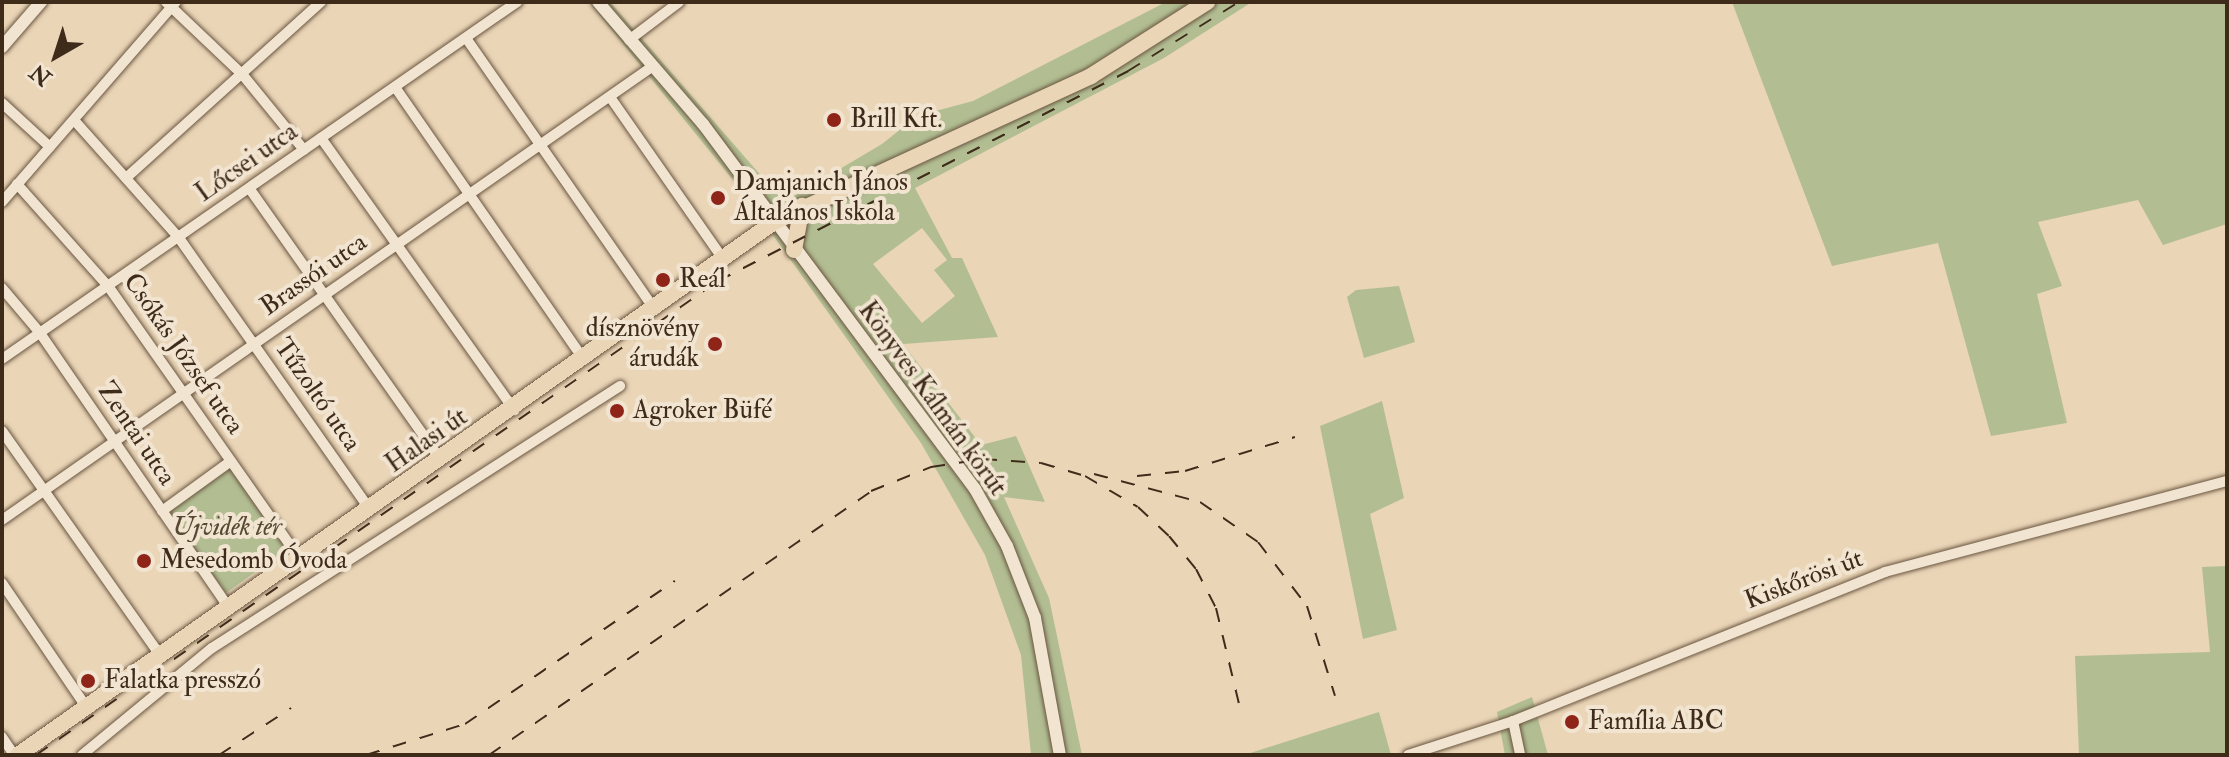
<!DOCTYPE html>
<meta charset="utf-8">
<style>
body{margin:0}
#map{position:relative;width:2229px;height:757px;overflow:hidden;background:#ead5b7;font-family:"IM FELL Double Pica",serif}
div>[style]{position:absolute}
.green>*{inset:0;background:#b2be92}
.roads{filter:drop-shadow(0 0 2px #6a5641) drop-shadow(0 0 2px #6a5641)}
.minor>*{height:10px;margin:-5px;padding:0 5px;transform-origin:5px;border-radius:5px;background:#f1e4d0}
.tertiary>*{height:12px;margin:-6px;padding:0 6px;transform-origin:6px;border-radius:6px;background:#f1e4d0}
.primary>*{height:16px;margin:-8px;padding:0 8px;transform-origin:8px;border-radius:8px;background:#ead5b7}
.rail>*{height:2px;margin-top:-1px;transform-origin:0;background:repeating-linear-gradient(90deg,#3f2b1a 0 14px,transparent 0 28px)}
.dots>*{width:22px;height:22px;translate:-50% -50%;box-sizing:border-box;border:4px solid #f1e4d0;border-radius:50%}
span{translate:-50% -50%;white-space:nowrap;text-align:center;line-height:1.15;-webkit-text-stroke:8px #f1e4d0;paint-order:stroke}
.poi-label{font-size:26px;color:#3f2b1a}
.left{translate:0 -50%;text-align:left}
.right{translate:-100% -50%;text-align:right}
.street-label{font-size:26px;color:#3f2b1a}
.park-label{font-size:26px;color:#564832;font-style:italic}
.frame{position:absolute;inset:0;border:4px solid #3f2b1a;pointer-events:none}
.north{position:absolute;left:16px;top:16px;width:80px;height:80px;-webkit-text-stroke:6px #f1e4d0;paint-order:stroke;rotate:219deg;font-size:22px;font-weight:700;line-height:32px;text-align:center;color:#3f2b1a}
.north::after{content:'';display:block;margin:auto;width:28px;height:36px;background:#3f2b1a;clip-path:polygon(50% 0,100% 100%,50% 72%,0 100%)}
</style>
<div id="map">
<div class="green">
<div style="clip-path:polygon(evenodd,589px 2px,610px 2px,784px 202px,882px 144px,917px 116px,973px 101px,1166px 2px,1252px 2px,1164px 58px,915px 188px,952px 258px,962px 258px,998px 337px,903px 344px,981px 445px,1016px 436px,1045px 502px,1004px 497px,1049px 598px,1082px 755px,1031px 755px,1021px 655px,985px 555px,921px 443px,738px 186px,589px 2px,922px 228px,947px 260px,934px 270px,955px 296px,922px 323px,873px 264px,922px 228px)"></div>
<div style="clip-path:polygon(1732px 2px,2227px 2px,2227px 224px,2163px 245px,2138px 200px,2038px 222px,2062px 286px,2037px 294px,2067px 423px,1991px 436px,1938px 243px,1832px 266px)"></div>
<div style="clip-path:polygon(1399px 286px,1415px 342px,1364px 358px,1347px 297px,1356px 290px)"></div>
<div style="clip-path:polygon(1382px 401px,1404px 498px,1370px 514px,1397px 630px,1363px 639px,1320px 426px)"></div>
<div style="clip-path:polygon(233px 466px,289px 548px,226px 593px,170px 515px,173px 507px)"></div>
<div style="clip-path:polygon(2227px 566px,2227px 755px,2079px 755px,2075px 656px,2210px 652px,2202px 567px)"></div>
<div style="clip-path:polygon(1532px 697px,1548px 755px,1505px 755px,1497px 712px)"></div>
<div style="clip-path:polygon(1379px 712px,1391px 755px,1244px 755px)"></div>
</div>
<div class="roads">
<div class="minor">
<div style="left:166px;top:2px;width:105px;rotate:43.5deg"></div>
<div style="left:242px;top:74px;width:98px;rotate:50.8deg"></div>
<div style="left:466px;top:38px;width:331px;rotate:55.2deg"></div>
<div style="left:629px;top:40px;width:63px;rotate:-37.2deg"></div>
<div style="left:395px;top:87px;width:332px;rotate:55.3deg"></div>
<div style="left:610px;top:97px;width:198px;rotate:55.1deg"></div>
<div style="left:2px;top:103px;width:65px;rotate:42.5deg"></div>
<div style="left:74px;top:120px;width:158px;rotate:48.3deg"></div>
<div style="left:179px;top:238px;width:332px;rotate:54.9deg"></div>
<div style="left:321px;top:138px;width:334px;rotate:54.6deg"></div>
<div style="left:126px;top:178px;width:263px;rotate:-42.1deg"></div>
<div style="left:17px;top:184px;width:137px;rotate:48.3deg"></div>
<div style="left:108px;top:286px;width:334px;rotate:54.9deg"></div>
<div style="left:249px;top:188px;width:333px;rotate:54.8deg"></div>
<div style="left:2px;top:202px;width:265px;rotate:-49deg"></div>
<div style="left:2px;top:288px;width:59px;rotate:49.8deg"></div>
<div style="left:40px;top:333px;width:334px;rotate:55.5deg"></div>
<div style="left:2px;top:359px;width:627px;rotate:-34.73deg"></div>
<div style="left:2px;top:431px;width:276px;rotate:54.8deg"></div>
<div style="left:162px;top:511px;width:85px;rotate:-35.9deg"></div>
<div style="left:2px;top:520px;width:794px;rotate:-34.89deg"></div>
<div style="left:2px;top:583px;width:151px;rotate:55.8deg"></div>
<div style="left:1513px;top:721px;width:35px;rotate:78deg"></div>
<div style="left:2px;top:737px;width:22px;rotate:56deg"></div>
<div style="left:82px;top:755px;width:168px;rotate:-39.5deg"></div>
<div style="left:212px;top:648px;width:485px;rotate:-32.7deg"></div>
<div style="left:1408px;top:755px;width:110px;rotate:-17.9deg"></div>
<div style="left:1513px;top:721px;width:401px;rotate:-21.8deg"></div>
<div style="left:1885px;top:572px;width:354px;rotate:-14.9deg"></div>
</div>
<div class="tertiary">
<div style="left:598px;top:2px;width:161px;rotate:49.3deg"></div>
<div style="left:703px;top:124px;width:455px;rotate:53.3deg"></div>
<div style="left:975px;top:489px;width:65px;rotate:60.7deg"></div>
<div style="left:1007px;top:546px;width:77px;rotate:68.7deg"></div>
<div style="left:1035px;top:618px;width:139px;rotate:79.7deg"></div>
<div style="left:2px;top:47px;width:60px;rotate:-49.1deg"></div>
</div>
<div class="primary">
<div style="left:794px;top:250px;width:45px;rotate:-79.7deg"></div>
<div style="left:18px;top:755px;width:925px;rotate:-35.18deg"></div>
<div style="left:774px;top:222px;width:349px;rotate:-24.7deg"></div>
<div style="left:1091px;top:76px;width:138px;rotate:-32.5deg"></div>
</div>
</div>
<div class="rail">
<div style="left:1094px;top:474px;width:110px;rotate:14.8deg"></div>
<div style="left:1200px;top:502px;width:70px;rotate:34.6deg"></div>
<div style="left:1258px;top:542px;width:81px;rotate:52.6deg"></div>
<div style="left:1307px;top:606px;width:94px;rotate:72.7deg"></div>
<div style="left:1137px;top:476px;width:48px;rotate:-5.9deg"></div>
<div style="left:1185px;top:471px;width:115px;rotate:-17.2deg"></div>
<div style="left:36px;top:755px;width:831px;rotate:-34.8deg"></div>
<div style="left:718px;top:281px;width:461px;rotate:-27.1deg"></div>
<div style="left:1128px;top:71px;width:131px;rotate:-31.9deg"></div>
<div style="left:219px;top:755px;width:86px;rotate:-33.1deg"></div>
<div style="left:366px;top:755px;width:104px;rotate:-17.4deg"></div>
<div style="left:465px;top:724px;width:254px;rotate:-34.3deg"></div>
<div style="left:489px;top:755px;width:464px;rotate:-34.6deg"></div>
<div style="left:871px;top:491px;width:65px;rotate:-21.8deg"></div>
<div style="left:931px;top:467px;width:53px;rotate:-8.7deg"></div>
<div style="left:983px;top:459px;width:58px;rotate:3.9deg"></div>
<div style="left:1041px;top:463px;width:46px;rotate:16.5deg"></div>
<div style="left:1085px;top:476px;width:61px;rotate:30.3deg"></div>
<div style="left:1138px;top:507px;width:42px;rotate:43.1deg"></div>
<div style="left:1169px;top:536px;width:43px;rotate:50.7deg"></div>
<div style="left:1196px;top:569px;width:44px;rotate:62.9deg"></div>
<div style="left:1216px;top:608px;width:111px;rotate:76.5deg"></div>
</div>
<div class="dots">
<div style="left:834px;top:120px;background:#8f2418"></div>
<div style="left:718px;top:198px;background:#8f2418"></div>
<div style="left:663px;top:280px;background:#8f2418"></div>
<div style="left:715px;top:344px;background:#8f2418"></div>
<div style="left:617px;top:411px;background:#8f2418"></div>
<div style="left:144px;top:561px;background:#8f2418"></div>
<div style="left:88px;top:681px;background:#8f2418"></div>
<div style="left:1572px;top:722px;background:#8f2418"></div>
</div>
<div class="poi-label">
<span class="left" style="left:850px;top:120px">Brill Kft.</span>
<span class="left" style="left:734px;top:198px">Damjanich János<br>Általános Iskola</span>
<span class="left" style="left:679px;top:280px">Reál</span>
<span class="right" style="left:699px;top:344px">dísznövény<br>árudák</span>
<span class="left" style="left:633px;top:411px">Agroker Büfé</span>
<span class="left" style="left:160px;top:561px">Mesedomb Óvoda</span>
<span class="left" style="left:104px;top:681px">Falatka presszó</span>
<span class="left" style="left:1588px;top:722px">Família ABC</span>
</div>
<div class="street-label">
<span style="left:247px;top:163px;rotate:-35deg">Lőcsei utca</span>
<span style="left:314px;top:275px;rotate:-35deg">Brassói utca</span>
<span style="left:183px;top:354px;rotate:55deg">Csókás József utca</span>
<span style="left:317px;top:395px;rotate:55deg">Tűzoltó utca</span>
<span style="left:932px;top:399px;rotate:54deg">Könyves Kálmán körút</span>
<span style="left:136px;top:434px;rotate:56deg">Zentai utca</span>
<span style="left:427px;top:441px;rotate:-35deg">Halasi út</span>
<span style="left:1804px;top:580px;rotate:-21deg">Kiskőrösi út</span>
</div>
<div class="park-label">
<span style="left:227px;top:528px">Újvidék tér</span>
</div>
<div class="frame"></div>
<div class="north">N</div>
</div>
